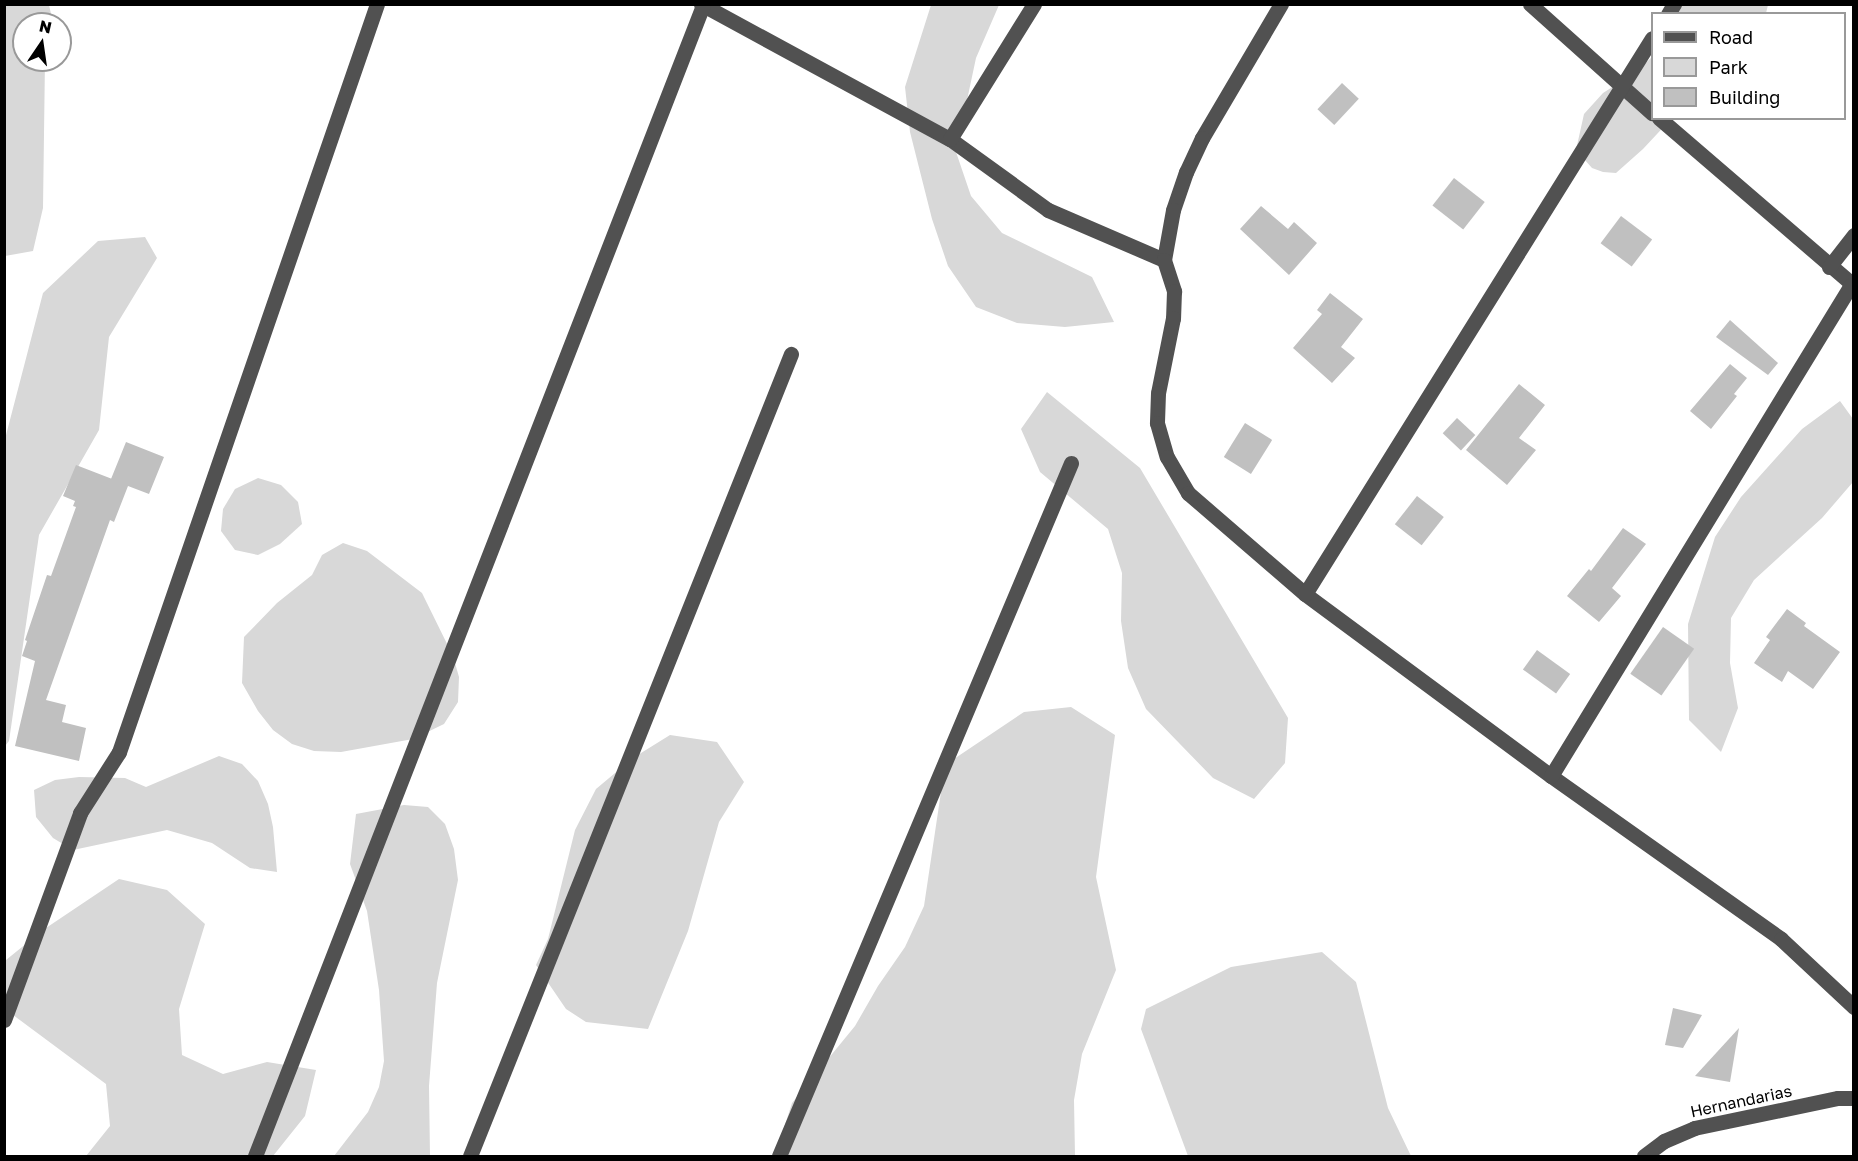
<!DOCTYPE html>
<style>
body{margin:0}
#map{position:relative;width:1858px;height:1161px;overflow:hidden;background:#fff;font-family:"Golos Text",sans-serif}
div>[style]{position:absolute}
.green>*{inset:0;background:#d8d8d8}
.building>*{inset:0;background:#c0c0c0;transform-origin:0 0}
.minor>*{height:15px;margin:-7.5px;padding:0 7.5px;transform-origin:7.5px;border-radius:7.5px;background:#515151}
span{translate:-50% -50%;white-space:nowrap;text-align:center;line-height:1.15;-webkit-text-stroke:6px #fff;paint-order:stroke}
.street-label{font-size:16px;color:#000}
.frame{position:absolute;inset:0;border:6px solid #000;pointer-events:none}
.legend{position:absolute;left:1651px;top:12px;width:195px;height:108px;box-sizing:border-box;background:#fff;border:2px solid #999;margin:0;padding:8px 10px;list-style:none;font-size:18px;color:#000}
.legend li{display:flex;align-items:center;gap:12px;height:30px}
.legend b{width:30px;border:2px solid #999}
.north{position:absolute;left:12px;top:12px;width:60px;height:60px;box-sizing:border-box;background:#fff;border:2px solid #999;border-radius:50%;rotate:13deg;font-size:16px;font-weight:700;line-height:24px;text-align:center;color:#000}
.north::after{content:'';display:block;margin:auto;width:21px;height:27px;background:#000;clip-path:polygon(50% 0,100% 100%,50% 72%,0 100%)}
</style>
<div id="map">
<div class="green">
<div style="clip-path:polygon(5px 4px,49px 5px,52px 18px,51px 24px,24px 24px,24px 60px,45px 60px,43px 208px,33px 251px,5px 256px)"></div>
<div style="clip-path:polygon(931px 5px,999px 5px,976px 58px,956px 152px,971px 196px,1002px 233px,1092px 277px,1114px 322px,1065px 327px,1017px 323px,976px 307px,948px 266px,932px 219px,910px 132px,905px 87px)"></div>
<div style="clip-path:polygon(1679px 5px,1768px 5px,1766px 13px,1676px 14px)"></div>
<div style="clip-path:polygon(1652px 57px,1652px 118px,1671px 119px,1643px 149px,1616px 173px,1603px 172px,1592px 168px,1576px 150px,1584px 114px,1603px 93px,1636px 72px)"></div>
<div style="clip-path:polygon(145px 237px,157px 258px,109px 337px,99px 430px,39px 535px,9px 741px,5px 746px,5px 439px,43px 293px,98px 241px)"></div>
<div style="clip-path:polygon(1047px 392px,1140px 468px,1288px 718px,1285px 763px,1254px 799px,1213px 778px,1146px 709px,1128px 668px,1121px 621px,1122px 573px,1108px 529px,1040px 472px,1021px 429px)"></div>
<div style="clip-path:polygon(1840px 401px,1853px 419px,1853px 482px,1822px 518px,1754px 580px,1731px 618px,1730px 663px,1738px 708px,1721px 752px,1689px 720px,1688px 624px,1715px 537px,1741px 497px,1802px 429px)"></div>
<div style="clip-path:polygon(258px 478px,281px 485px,298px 502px,302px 524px,280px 544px,258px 555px,235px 550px,221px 531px,223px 509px,235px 489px)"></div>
<div style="clip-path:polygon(343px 543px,367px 551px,422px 593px,453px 656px,459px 677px,458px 702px,444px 724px,413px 739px,341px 752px,314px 751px,292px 744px,273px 730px,258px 711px,242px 683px,244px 637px,277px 603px,312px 575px,322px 555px)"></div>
<div style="clip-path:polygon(1071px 707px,1115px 735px,1096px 877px,1116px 970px,1082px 1054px,1074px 1100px,1075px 1156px,775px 1156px,792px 1103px,855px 1026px,878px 986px,905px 947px,924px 906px,945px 765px,1024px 712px)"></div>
<div style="clip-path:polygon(670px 735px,717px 742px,744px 782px,719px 822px,688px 931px,648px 1029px,586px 1022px,566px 1009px,536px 965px,548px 939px,575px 830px,596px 789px,633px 758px)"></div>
<div style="clip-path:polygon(219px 756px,242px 764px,258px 781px,268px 804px,273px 827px,277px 872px,250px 868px,212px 843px,167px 830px,73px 850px,53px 838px,36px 817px,34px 790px,55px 780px,79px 777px,125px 778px,146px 787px)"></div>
<div style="clip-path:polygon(404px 805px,428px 807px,445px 824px,454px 849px,458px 880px,437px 983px,429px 1086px,430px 1156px,334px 1156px,368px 1112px,379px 1087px,384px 1061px,379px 990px,367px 911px,350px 864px,356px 814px)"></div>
<div style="clip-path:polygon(119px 879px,167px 890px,205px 924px,179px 1009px,182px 1055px,223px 1074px,267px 1062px,316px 1070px,305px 1116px,273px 1156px,86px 1156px,110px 1126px,106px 1084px,5px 1009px,4px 971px,6px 960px,43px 930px)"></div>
<div style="clip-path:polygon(1322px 952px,1356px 982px,1388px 1108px,1411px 1156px,1188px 1156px,1141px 1029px,1146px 1009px,1231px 967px)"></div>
</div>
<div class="building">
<div style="left:1342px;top:83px;width:23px;height:36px;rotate:43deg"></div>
<div style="left:1454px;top:178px;width:39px;height:35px;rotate:38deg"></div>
<div style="clip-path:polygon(1261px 206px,1288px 229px,1294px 222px,1317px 243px,1289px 275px,1240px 229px)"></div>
<div style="left:1621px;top:216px;width:39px;height:34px;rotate:37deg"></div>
<div style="clip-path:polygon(1330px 293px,1363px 319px,1341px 347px,1355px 358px,1332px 383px,1293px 348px,1322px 314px,1317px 310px)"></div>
<div style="clip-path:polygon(1730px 320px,1778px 363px,1768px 375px,1716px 337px)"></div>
<div style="clip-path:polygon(1730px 364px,1747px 378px,1734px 394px,1737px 396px,1711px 429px,1690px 411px)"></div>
<div style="clip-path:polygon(1519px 384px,1545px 405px,1519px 438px,1536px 450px,1507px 485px,1466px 450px)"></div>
<div style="left:1457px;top:418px;width:25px;height:21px;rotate:43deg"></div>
<div style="left:1245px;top:423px;width:32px;height:40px;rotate:32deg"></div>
<div style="clip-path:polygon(126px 442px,164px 457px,149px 494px,128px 486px,114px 522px,110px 520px,46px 700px,66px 705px,62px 722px,86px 728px,79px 761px,15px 746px,35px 661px,22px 656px,27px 641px,25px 640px,47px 575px,51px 576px,76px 507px,73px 506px,75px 501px,63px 496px,76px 465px,120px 482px,111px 479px)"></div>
<div style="left:1417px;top:496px;width:34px;height:36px;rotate:38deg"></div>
<div style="clip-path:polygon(1623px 528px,1646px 544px,1612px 588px,1621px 596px,1599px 622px,1567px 596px,1589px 569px,1591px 571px)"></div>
<div style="clip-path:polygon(1787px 609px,1806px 623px,1804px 626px,1840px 652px,1813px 689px,1788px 671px,1782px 682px,1754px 663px,1770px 640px,1766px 637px)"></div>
<div style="left:1663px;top:627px;width:38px;height:57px;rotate:35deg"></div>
<div style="left:1537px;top:650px;width:41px;height:24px;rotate:36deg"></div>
<div style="clip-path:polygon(1673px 1008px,1702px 1015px,1683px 1048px,1665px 1045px)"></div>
<div style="clip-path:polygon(1739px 1028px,1730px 1082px,1695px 1076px)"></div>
</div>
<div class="minor">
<div style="left:701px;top:4px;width:283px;rotate:28.5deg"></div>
<div style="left:950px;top:139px;width:121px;rotate:35.9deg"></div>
<div style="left:1048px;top:210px;width:126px;rotate:23.3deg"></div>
<div style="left:1281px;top:4px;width:156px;rotate:120.5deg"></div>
<div style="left:1202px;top:138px;width:38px;rotate:115deg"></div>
<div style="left:1186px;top:172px;width:40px;rotate:108.9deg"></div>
<div style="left:1173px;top:210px;width:51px;rotate:100.2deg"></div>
<div style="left:1164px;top:260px;width:33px;rotate:72deg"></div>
<div style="left:1174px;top:291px;width:27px;rotate:92deg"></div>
<div style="left:1173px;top:318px;width:76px;rotate:101.3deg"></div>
<div style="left:1158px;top:393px;width:30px;rotate:92deg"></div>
<div style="left:1157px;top:423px;width:35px;rotate:74deg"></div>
<div style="left:1167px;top:457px;width:42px;rotate:59.7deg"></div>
<div style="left:1188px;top:493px;width:155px;rotate:40.8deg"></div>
<div style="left:1305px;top:594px;width:306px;rotate:36.5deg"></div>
<div style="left:1551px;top:776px;width:282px;rotate:35.3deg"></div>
<div style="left:1781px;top:939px;width:100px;rotate:43deg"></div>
<div style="left:1530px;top:4px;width:164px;rotate:41.8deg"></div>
<div style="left:1668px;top:14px;width:12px;rotate:-59deg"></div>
<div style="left:1659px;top:118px;width:257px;rotate:40.7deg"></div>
<div style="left:950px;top:139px;width:159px;rotate:-58.1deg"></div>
<div style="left:1829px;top:267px;width:41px;rotate:-52deg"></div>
<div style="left:1305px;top:594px;width:655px;rotate:-58.03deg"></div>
<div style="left:1551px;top:776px;width:575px;rotate:-58.58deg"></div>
<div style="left:4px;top:1020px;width:221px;rotate:-69.8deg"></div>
<div style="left:80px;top:813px;width:72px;rotate:-57.4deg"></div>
<div style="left:119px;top:752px;width:791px;rotate:-70.97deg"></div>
<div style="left:255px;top:1156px;width:1235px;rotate:-68.73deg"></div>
<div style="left:470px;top:1156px;width:864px;rotate:-68.19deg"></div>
<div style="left:779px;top:1156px;width:752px;rotate:-67.15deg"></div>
<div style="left:1644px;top:1156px;width:25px;rotate:-37deg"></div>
<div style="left:1664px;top:1141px;width:33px;rotate:-23deg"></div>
<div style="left:1694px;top:1128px;width:147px;rotate:-11.8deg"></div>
<div style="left:1838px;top:1098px;width:16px"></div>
</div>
<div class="street-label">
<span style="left:1741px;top:1101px;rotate:-12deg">Hernandarias</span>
</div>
<div class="frame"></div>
<ul class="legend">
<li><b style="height:8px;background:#515151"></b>Road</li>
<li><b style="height:16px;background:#d8d8d8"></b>Park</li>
<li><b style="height:16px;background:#c0c0c0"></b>Building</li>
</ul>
<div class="north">N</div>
</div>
